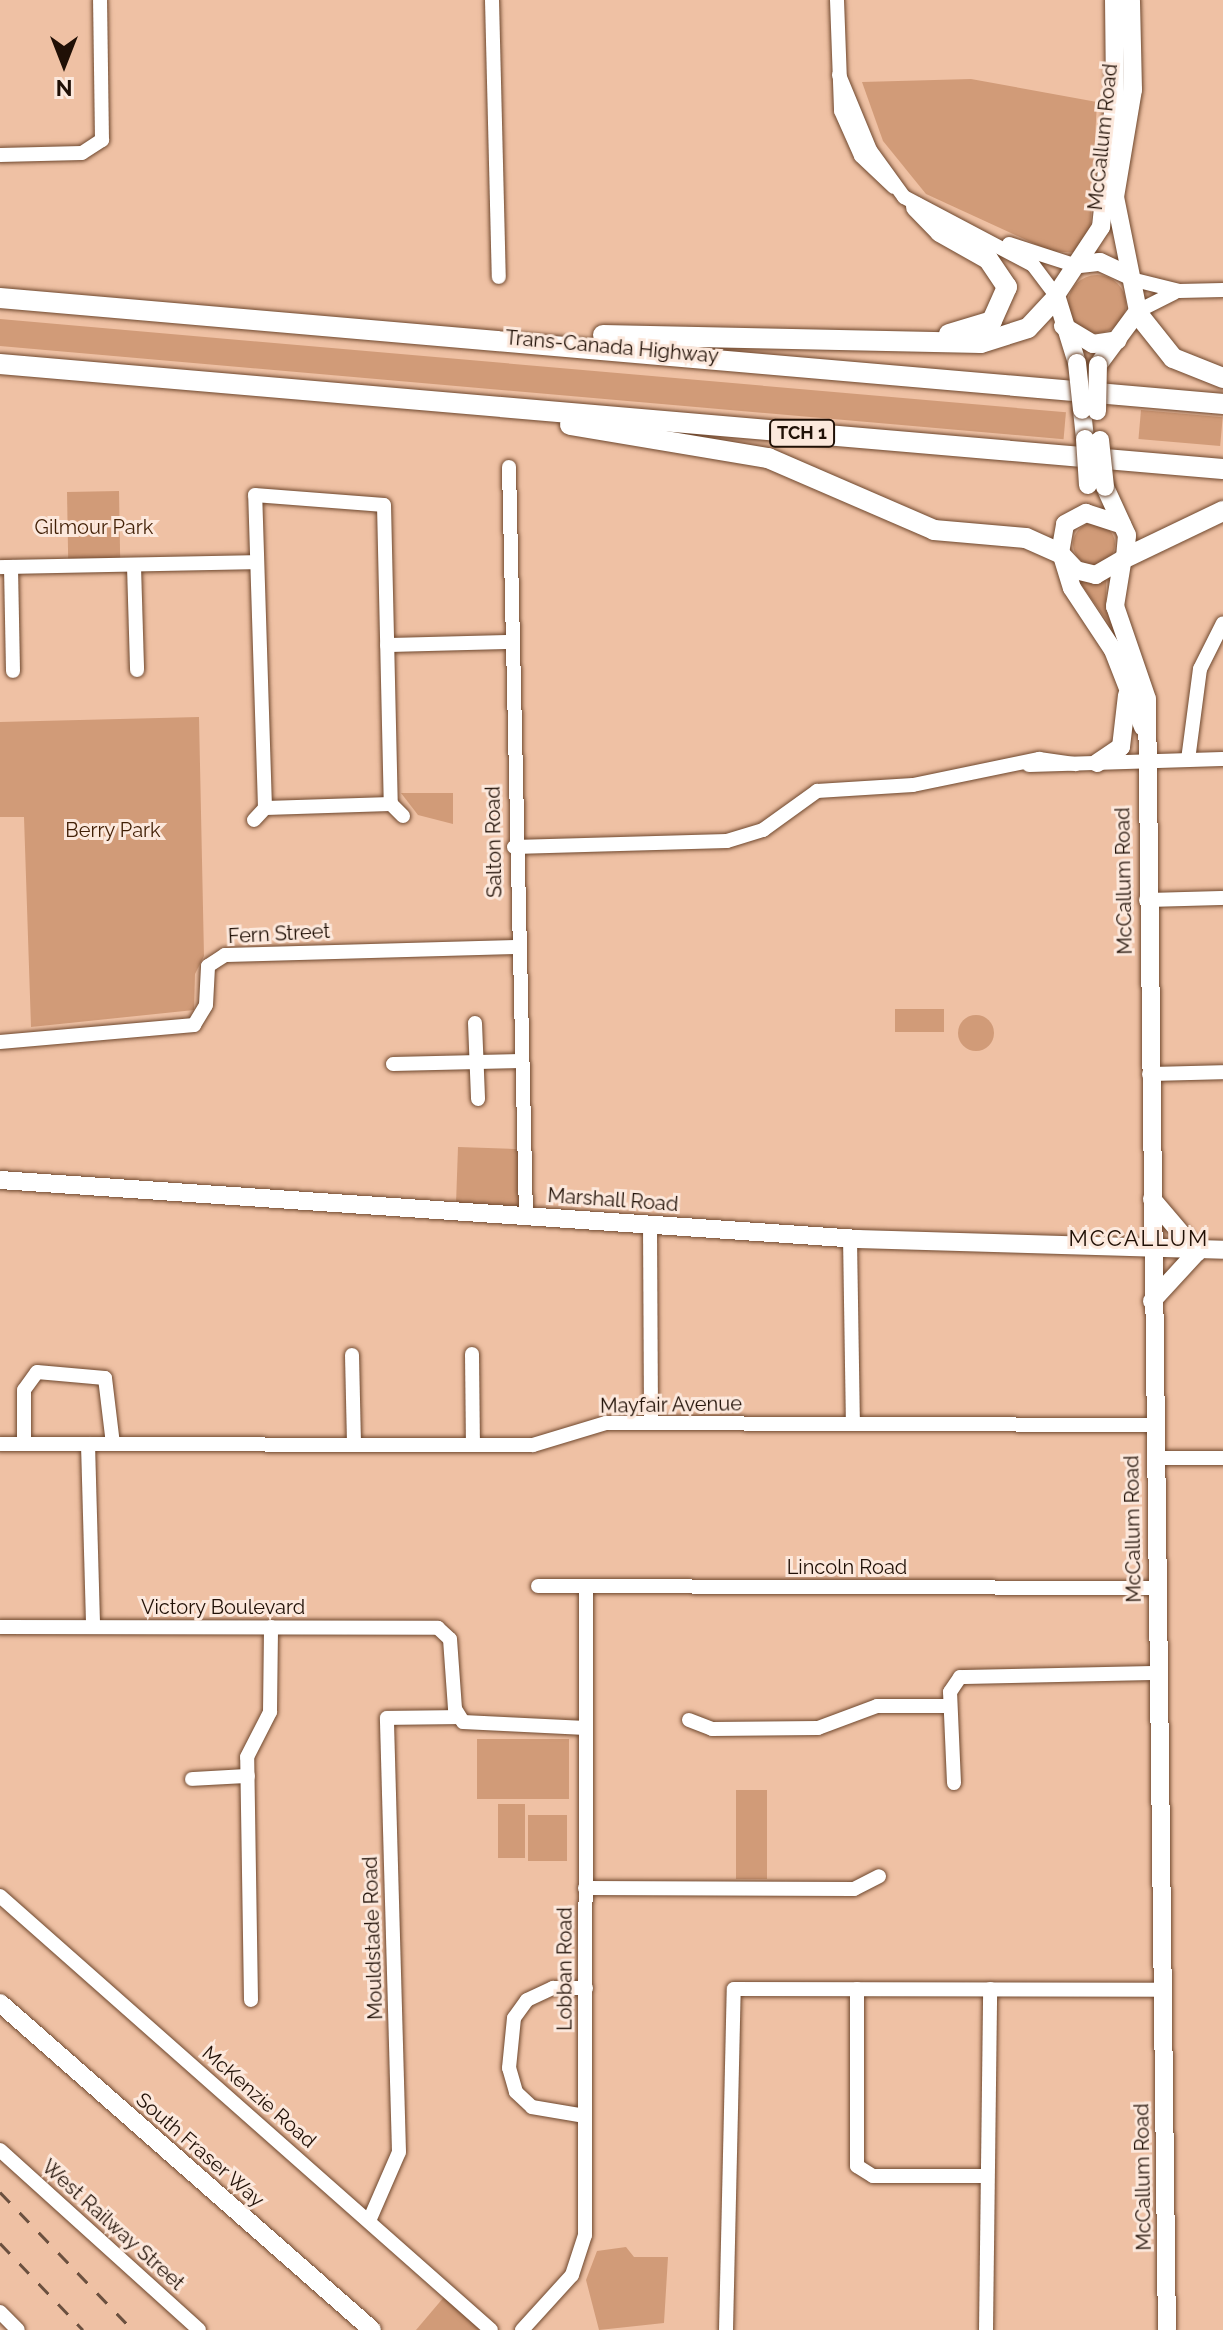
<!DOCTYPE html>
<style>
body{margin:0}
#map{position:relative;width:1223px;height:2330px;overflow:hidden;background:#efc1a4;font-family:Raleway,sans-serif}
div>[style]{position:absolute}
.green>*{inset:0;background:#d19b78;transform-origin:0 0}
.round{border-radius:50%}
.roads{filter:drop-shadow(0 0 2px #6e472d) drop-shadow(0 0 2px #6e472d)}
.minor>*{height:14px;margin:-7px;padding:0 7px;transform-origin:7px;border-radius:7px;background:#fff}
.major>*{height:18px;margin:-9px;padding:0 9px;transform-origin:9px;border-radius:9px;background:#fff}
.highway>*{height:20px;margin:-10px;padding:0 10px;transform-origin:10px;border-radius:10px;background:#fff}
.rail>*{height:3px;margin-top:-1.5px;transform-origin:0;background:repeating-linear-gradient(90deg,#6b503f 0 14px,transparent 0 28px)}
.bridges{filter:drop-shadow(0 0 2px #6e472d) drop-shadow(0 0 2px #6e472d)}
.major-bridge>*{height:18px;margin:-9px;padding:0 9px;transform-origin:9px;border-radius:9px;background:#fff}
span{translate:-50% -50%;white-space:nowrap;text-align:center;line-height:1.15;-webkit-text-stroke:6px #fce8dc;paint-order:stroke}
.shield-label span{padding:2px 6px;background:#fce8dc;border:2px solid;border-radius:6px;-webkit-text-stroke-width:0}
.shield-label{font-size:18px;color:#201006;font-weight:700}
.street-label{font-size:20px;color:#201006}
.park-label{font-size:20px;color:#411f05}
.neighbourhood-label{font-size:22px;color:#201006;letter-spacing:2px}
.north{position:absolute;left:24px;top:24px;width:80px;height:80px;-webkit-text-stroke:6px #fce8dc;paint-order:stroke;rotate:180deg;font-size:22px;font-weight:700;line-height:32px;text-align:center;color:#201006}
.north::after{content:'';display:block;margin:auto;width:28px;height:36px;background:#201006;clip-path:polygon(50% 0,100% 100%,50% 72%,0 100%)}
</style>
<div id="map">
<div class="green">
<div style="clip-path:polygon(971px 79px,1097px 102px,1090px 232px,1079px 253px,1050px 251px,926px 194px,883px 141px,862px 82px)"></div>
<div class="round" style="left:1068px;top:275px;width:58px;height:58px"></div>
<div style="left:0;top:319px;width:1070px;height:27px;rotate:5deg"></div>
<div style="left:1141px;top:410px;width:82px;height:29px;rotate:5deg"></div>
<div style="left:119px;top:491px;width:72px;height:52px;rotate:89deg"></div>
<div class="round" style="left:1073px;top:523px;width:42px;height:42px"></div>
<div style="clip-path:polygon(1106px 580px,1106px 607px,1117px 635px,1079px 581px)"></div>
<div style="clip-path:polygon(199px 717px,204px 956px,195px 974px,194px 1010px,31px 1027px,24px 817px,0 817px,0 722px)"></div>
<div style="clip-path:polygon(401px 793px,453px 793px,453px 824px,418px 815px)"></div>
<div style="left:944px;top:1009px;width:23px;height:49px;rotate:90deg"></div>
<div class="round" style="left:958px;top:1015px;width:36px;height:36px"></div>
<div style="left:458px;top:1147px;width:63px;height:63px;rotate:2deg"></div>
<div style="left:477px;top:1739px;width:92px;height:60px"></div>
<div style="left:736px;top:1790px;width:31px;height:89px"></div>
<div style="left:498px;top:1804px;width:27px;height:54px"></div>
<div style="left:528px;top:1815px;width:39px;height:46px"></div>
<div style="clip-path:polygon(626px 2247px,634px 2257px,668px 2257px,664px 2323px,599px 2330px,586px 2280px,597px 2251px)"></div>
<div style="clip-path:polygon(444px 2297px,482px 2330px,416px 2330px)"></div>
</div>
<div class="roads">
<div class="minor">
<div style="left:492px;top:0;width:277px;rotate:88.6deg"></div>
<div style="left:837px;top:0;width:111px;rotate:87.9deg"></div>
<div style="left:841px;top:111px;width:49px;rotate:66deg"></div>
<div style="left:861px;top:156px;width:45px;rotate:43.2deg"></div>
<div style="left:839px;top:75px;width:81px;rotate:67.5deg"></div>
<div style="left:870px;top:150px;width:58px;rotate:54.1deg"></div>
<div style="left:904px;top:197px;width:146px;rotate:27.8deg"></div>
<div style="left:1033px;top:265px;width:38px;rotate:53deg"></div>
<div style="left:0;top:155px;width:82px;rotate:-1.4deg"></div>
<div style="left:82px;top:153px;width:24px;rotate:-33deg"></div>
<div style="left:102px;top:140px;width:140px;rotate:-90.8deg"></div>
<div style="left:1009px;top:244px;width:71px;rotate:17.9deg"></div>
<div style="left:1131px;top:279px;width:49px;rotate:14deg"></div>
<div style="left:1179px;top:291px;width:44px;rotate:-1.3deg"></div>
<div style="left:1138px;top:311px;width:40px;rotate:-26.6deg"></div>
<div style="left:509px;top:467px;width:749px;rotate:88.7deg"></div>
<div style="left:134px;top:566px;width:104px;rotate:88.3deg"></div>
<div style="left:0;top:567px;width:256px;rotate:-1.1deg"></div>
<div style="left:11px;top:567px;width:104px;rotate:88.9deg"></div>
<div style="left:387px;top:645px;width:122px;rotate:-1.4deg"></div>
<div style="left:1188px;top:760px;width:92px;rotate:-82.5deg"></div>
<div style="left:1200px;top:669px;width:51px;rotate:-63.4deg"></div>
<div style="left:1029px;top:765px;width:194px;rotate:-1.8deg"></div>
<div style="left:391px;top:804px;width:126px;rotate:178.2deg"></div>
<div style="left:265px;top:808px;width:313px;rotate:-91.8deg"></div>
<div style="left:255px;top:495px;width:129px;rotate:4.4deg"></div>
<div style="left:384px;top:505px;width:299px;rotate:88.7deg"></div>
<div style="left:391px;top:804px;width:17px;rotate:45deg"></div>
<div style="left:254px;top:820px;width:16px;rotate:-47deg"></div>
<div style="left:514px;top:847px;width:213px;rotate:-1.6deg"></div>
<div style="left:727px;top:841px;width:38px;rotate:-17deg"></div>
<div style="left:763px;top:830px;width:67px;rotate:-35.8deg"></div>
<div style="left:817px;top:791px;width:96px;rotate:-3.6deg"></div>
<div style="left:913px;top:785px;width:129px;rotate:-11.7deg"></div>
<div style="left:1039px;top:759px;width:37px;rotate:8deg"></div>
<div style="left:1146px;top:900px;width:77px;rotate:-1.5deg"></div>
<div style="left:475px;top:1023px;width:76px;rotate:87.7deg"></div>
<div style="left:0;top:1042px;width:195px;rotate:-5deg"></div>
<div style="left:194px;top:1025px;width:23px;rotate:-59deg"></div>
<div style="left:206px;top:1005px;width:39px;rotate:-87deg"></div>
<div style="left:208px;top:966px;width:20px;rotate:-33deg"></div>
<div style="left:225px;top:955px;width:292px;rotate:-1.6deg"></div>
<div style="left:393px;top:1064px;width:128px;rotate:-1.3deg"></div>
<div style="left:1149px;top:1074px;width:74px;rotate:-1.5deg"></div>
<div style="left:650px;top:1225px;width:198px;rotate:89.7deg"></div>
<div style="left:850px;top:1238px;width:185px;rotate:89.1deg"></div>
<div style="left:472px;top:1354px;width:90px;rotate:89.4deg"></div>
<div style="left:352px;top:1355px;width:89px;rotate:88.7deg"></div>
<div style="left:24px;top:1443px;width:53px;rotate:-90deg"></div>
<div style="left:24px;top:1390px;width:22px;rotate:-54deg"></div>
<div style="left:37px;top:1372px;width:68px;rotate:5deg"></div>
<div style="left:105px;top:1378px;width:66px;rotate:83.1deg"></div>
<div style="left:0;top:1444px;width:533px;rotate:0.11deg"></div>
<div style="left:533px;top:1445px;width:76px;rotate:-16.8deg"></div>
<div style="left:606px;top:1423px;width:548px;rotate:0.21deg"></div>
<div style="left:88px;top:1444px;width:182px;rotate:88.4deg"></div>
<div style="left:1154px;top:1458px;width:69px"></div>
<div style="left:538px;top:1586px;width:618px;rotate:0.19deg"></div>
<div style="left:0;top:1627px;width:438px;rotate:0.1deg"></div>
<div style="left:438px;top:1628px;width:16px;rotate:43deg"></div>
<div style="left:450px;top:1639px;width:70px;rotate:85.9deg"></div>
<div style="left:455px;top:1709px;width:15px;rotate:58deg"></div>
<div style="left:463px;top:1722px;width:123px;rotate:2.8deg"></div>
<div style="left:689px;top:1720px;width:25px;rotate:21deg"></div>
<div style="left:712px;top:1729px;width:106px;rotate:-0.5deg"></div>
<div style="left:818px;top:1728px;width:63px;rotate:-20.4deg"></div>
<div style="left:877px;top:1706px;width:73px"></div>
<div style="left:192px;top:1779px;width:56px;rotate:-3.1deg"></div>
<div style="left:954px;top:1783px;width:91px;rotate:-92.5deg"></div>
<div style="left:950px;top:1692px;width:18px;rotate:-56deg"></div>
<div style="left:960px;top:1677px;width:197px;rotate:-1.2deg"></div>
<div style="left:585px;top:1888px;width:269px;rotate:0.2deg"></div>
<div style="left:854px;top:1889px;width:28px;rotate:-27deg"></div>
<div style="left:0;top:1896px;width:655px;rotate:41.47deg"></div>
<div style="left:857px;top:1989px;width:177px;rotate:90deg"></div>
<div style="left:857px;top:2166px;width:19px;rotate:32deg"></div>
<div style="left:873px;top:2176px;width:114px"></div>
<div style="left:251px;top:2000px;width:243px;rotate:-90.9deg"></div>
<div style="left:247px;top:1757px;width:51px;rotate:-62.9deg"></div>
<div style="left:270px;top:1712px;width:85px;rotate:-89.3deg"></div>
<div style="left:585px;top:2116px;width:54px;rotate:-170.4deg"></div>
<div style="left:532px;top:2107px;width:22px;rotate:-137deg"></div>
<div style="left:516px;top:2092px;width:25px;rotate:-106deg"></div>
<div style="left:509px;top:2068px;width:50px;rotate:-84.3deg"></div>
<div style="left:514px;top:2018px;width:22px;rotate:-54deg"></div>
<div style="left:527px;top:2000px;width:29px;rotate:-25deg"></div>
<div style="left:553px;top:1988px;width:33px"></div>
<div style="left:0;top:2150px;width:268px;rotate:42.1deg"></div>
<div style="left:369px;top:2221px;width:75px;rotate:-66.5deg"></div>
<div style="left:399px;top:2152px;width:434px;rotate:-91.6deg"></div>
<div style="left:387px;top:1718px;width:70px;rotate:-0.8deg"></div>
<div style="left:0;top:2312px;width:25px;rotate:45deg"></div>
<div style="left:522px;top:2330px;width:74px;rotate:-47.7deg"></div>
<div style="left:572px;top:2275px;width:42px;rotate:-72deg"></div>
<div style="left:585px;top:2235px;width:648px;rotate:-89.91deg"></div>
<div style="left:726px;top:2330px;width:341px;rotate:-88.7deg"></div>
<div style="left:734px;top:1989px;width:428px;rotate:0.1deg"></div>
<div style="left:986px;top:2330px;width:341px;rotate:-89.3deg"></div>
</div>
<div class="major">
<div style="left:1080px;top:264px;width:20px;rotate:-6deg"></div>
<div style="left:1100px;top:262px;width:33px;rotate:25deg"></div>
<div style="left:1063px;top:326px;width:35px;rotate:31deg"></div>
<div style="left:1093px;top:344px;width:25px;rotate:-9deg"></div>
<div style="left:1077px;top:363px;width:71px;rotate:-107.2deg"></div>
<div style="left:1056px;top:295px;width:82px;rotate:-56.5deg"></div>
<div style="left:1101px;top:227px;width:134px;rotate:-84deg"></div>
<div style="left:1115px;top:94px;width:94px;rotate:-90.6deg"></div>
<div style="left:1098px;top:365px;width:67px;rotate:-53.5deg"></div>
<div style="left:1138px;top:311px;width:116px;rotate:-101.4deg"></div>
<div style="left:1115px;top:197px;width:109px;rotate:-80.5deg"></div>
<div style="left:1133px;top:90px;width:90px;rotate:-91.3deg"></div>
<div style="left:1082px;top:410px;width:29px;rotate:84deg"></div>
<div style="left:1105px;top:487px;width:53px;rotate:65.4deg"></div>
<div style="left:1127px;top:535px;width:23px;rotate:95deg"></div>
<div style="left:1125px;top:558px;width:34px;rotate:150deg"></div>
<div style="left:1096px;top:575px;width:21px;rotate:-166deg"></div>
<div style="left:1076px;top:570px;width:23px;rotate:-133deg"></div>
<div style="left:1060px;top:553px;width:29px;rotate:-80deg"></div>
<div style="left:1065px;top:524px;width:24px;rotate:-28deg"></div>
<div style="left:1086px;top:513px;width:38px;rotate:18deg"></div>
<div style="left:1063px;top:559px;width:30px;rotate:73deg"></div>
<div style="left:1072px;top:588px;width:74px;rotate:56.5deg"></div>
<div style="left:1113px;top:650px;width:83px;rotate:68.7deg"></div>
<div style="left:1122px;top:563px;width:44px;rotate:99.2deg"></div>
<div style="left:1115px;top:606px;width:98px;rotate:71deg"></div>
<div style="left:1147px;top:699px;width:1631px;rotate:89.3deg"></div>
<div style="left:1097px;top:763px;width:29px;rotate:-34deg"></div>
<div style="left:1121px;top:747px;width:52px;rotate:-83.4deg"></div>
<div style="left:0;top:1180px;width:860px;rotate:3.93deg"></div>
<div style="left:858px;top:1239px;width:365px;rotate:1.7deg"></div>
<div style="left:1152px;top:1199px;width:70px;rotate:49.7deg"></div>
<div style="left:1152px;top:1301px;width:67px;rotate:-47.4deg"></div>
<div style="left:0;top:2003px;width:495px;rotate:41.3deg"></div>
</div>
<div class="highway">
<div style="left:916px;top:207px;width:35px;rotate:46deg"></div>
<div style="left:940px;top:232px;width:55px;rotate:29.4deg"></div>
<div style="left:988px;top:259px;width:34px;rotate:56deg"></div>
<div style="left:1007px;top:287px;width:37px;rotate:114deg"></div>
<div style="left:992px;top:321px;width:45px;rotate:163.2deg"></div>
<div style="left:0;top:298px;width:1228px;rotate:4.95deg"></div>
<div style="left:1138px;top:314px;width:56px;rotate:51.5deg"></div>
<div style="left:1173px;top:358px;width:54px;rotate:21.8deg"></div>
<div style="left:603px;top:335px;width:378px;rotate:1.2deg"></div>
<div style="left:981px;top:343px;width:49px;rotate:-17.7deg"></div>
<div style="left:1028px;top:328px;width:40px;rotate:-47deg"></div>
<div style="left:0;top:364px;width:1227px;rotate:4.91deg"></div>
<div style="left:570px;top:425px;width:201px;rotate:9.5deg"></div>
<div style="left:768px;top:458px;width:181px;rotate:23.4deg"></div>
<div style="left:934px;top:530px;width:92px;rotate:5deg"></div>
<div style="left:1026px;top:538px;width:37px;rotate:24deg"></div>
<div style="left:1125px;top:558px;width:109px;rotate:-25.6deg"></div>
</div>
</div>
<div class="rail">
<div style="left:0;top:2192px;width:192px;rotate:46.1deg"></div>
<div style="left:0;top:2243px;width:120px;rotate:46.3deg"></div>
</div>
<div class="bridges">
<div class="major-bridge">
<div style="left:1077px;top:363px;width:47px;rotate:83.9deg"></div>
<div style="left:1097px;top:411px;width:46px;rotate:-88.8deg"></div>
<div style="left:1085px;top:439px;width:46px;rotate:86.3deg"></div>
<div style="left:1100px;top:440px;width:47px;rotate:83.9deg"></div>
</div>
</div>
<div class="shield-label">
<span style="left:802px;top:433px">TCH 1</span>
</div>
<div class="street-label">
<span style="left:1103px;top:137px;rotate:-84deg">McCallum Road</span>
<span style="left:612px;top:347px;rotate:5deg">Trans-Canada Highway</span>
<span style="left:494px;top:842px;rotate:-91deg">Salton Road</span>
<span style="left:1124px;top:881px;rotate:-91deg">McCallum Road</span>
<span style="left:279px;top:934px;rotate:-3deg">Fern Street</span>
<span style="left:613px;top:1200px;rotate:4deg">Marshall Road</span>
<span style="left:671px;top:1405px;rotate:-1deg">Mayfair Avenue</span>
<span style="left:1133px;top:1529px;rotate:-91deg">McCallum Road</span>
<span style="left:847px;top:1567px">Lincoln Road</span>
<span style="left:223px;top:1607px">Victory Boulevard</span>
<span style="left:373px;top:1938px;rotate:-92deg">Mouldstade Road</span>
<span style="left:565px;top:1969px;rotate:-90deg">Lobban Road</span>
<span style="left:259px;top:2097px;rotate:41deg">McKenzie Road</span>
<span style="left:200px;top:2150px;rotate:41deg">South Fraser Way</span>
<span style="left:1143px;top:2177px;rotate:-91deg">McCallum Road</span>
<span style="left:113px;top:2225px;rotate:42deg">West Railway Street</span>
</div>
<div class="park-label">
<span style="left:94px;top:527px">Gilmour Park</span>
<span style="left:113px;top:830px">Berry Park</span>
</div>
<div class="neighbourhood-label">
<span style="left:1139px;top:1239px">MCCALLUM</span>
</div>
<div class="north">N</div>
</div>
